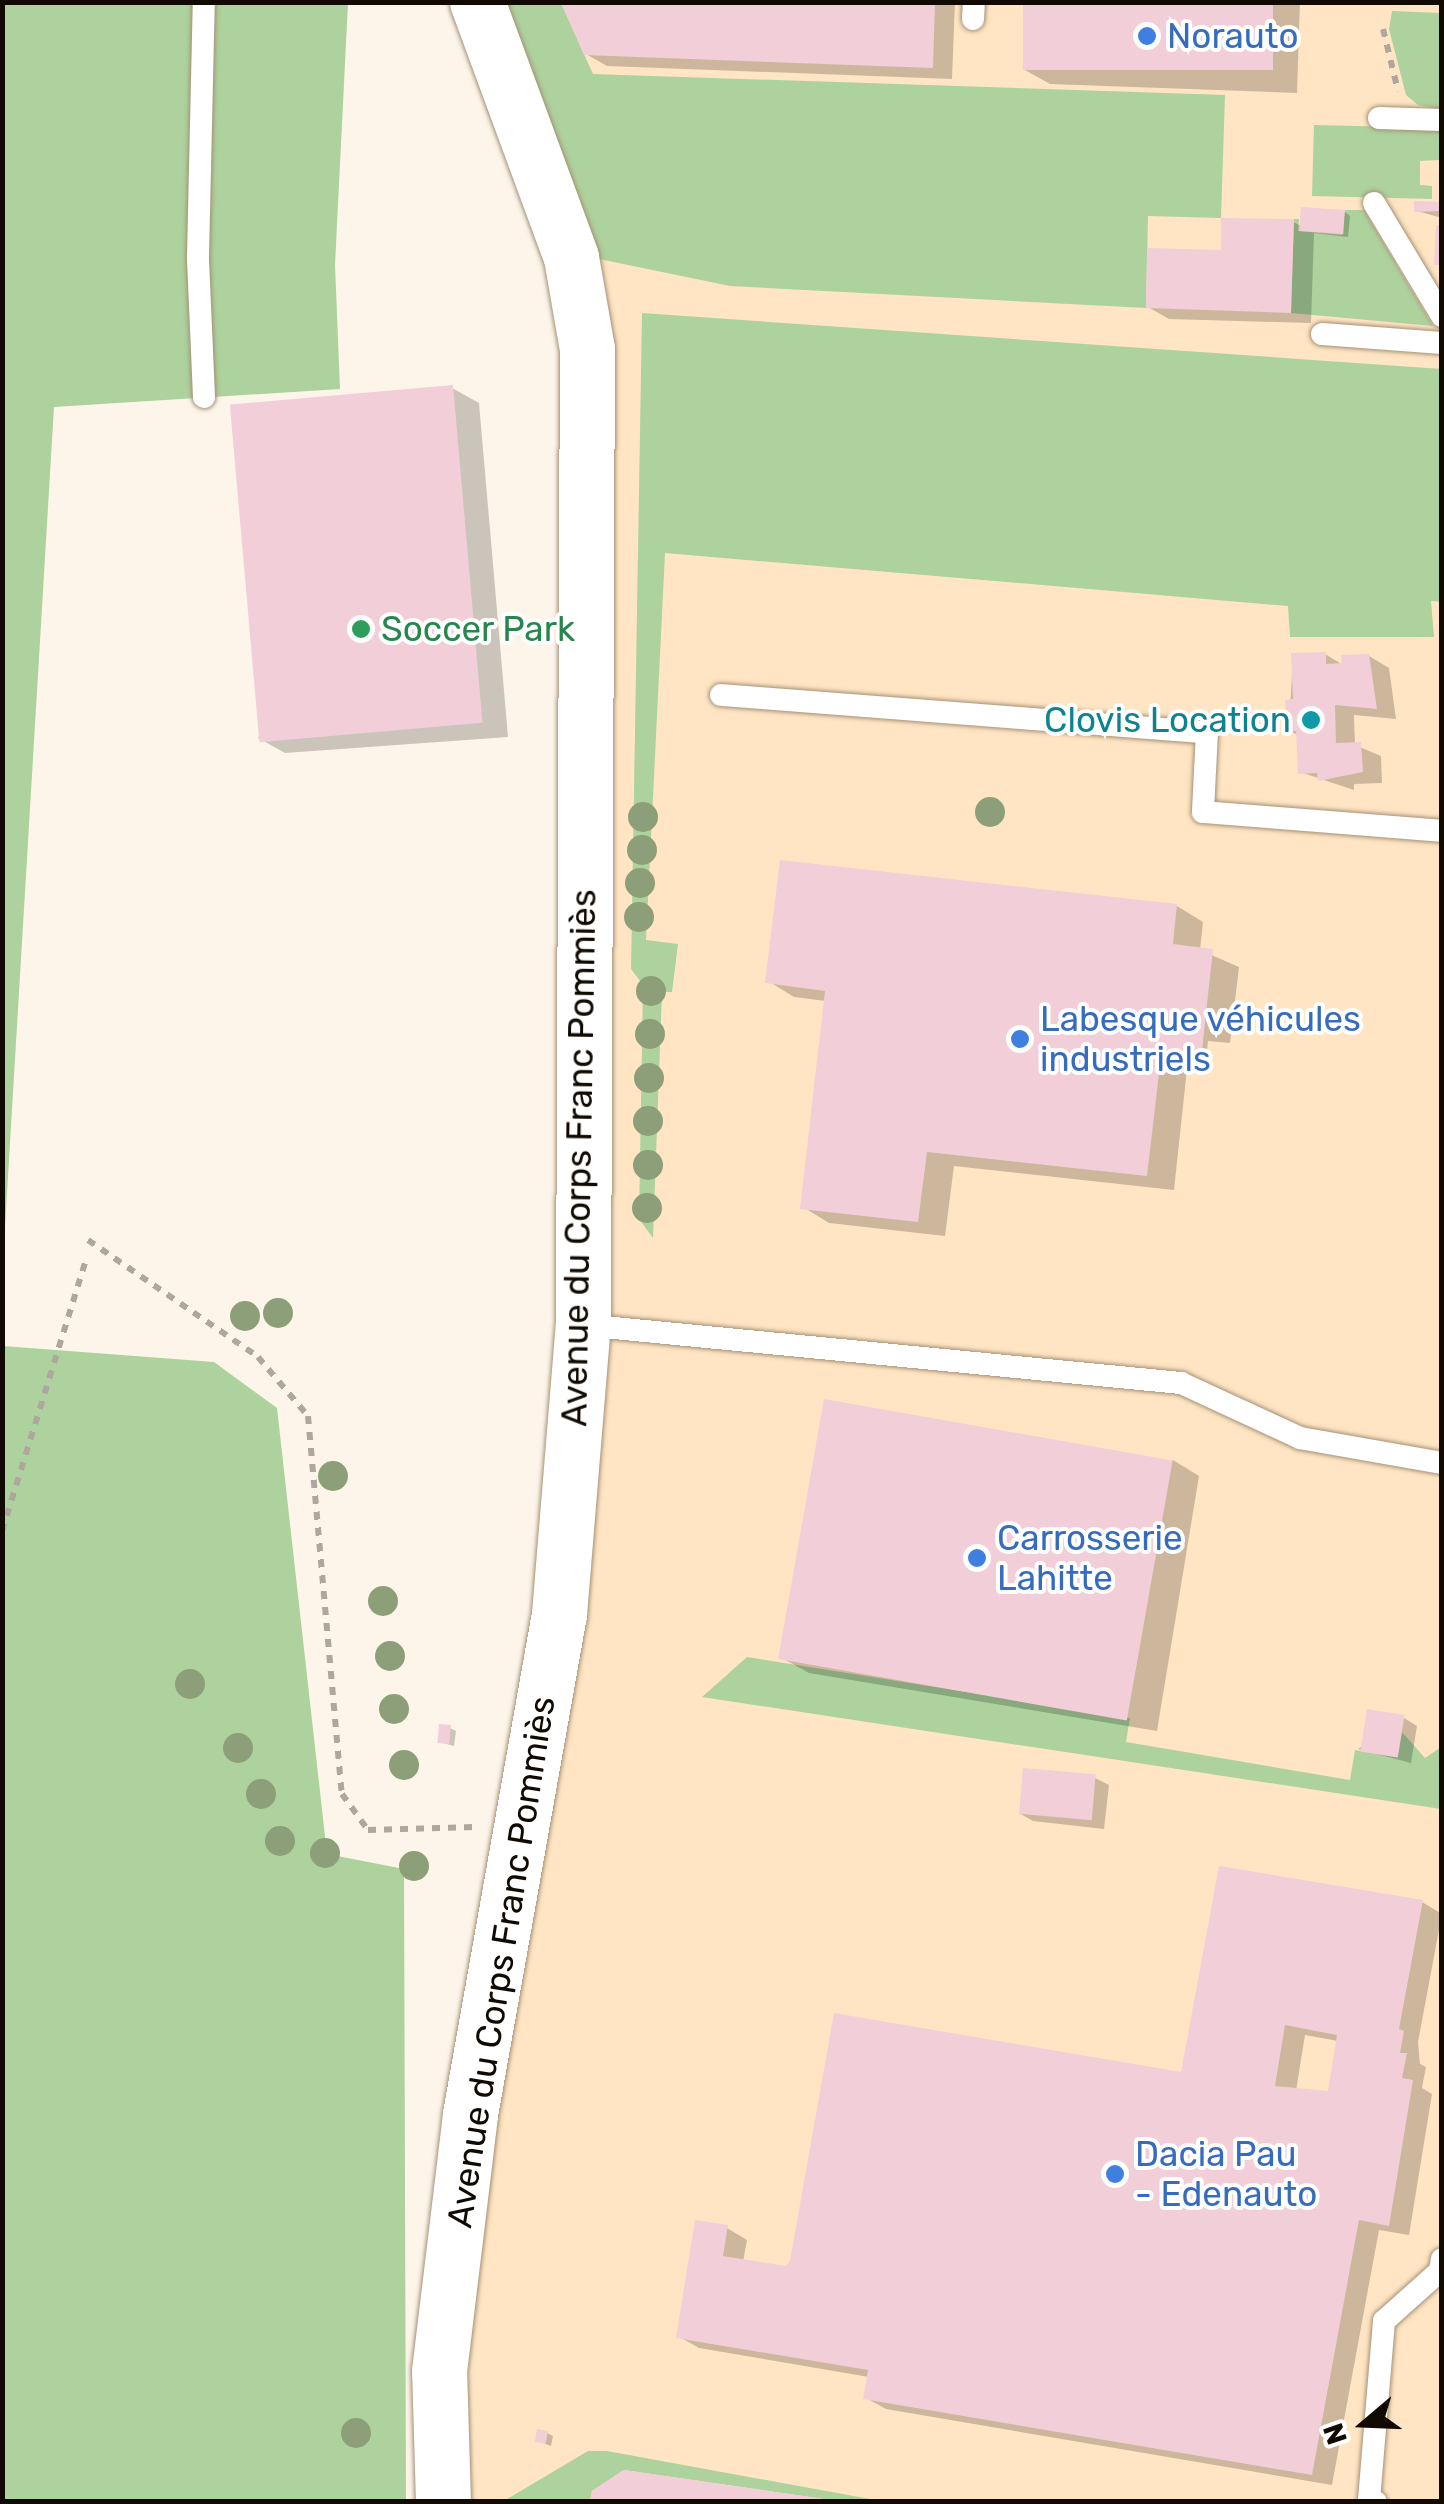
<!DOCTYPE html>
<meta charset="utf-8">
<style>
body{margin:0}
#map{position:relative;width:1444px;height:2504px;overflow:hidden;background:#fdf5ea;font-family:Rubik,sans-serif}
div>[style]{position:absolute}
.built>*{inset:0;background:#ffe5c3}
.green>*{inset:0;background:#add29d}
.shadow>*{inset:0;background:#0003}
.building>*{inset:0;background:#f2ced8;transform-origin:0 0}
.path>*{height:6px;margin-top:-3px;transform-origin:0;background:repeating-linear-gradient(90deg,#afa79d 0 8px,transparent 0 16px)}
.roads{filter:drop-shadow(0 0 2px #a59178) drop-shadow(0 0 2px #a59178)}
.service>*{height:22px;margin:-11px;padding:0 11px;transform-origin:11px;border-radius:11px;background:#fff}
.tertiary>*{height:55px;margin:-27.5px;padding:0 27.5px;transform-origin:27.5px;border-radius:27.5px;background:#fff}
.trees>*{width:30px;height:30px;margin:-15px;border-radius:50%;background:#8c9f78}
.dots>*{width:28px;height:28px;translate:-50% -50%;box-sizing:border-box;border:5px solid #fff;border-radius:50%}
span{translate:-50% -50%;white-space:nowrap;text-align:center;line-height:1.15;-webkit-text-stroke:8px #fff;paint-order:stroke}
.shop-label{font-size:35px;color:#366cbe}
.left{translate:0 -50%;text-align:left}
.leisure-label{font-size:35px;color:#27864d}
.culture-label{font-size:35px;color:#0d838f}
.right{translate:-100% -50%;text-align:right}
.street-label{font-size:35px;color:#110a03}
.frame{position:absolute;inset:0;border:5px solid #110a03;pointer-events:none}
.north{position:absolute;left:1314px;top:2374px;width:100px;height:100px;-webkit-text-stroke:8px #fff;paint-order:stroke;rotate:251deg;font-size:28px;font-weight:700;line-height:40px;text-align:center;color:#110a03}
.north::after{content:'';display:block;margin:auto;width:35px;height:45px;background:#110a03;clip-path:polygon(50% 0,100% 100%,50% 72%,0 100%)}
</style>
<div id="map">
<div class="built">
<div style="clip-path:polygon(477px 3px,1441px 3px,1441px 2501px,443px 2502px,559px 1614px,588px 433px)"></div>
</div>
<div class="green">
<div style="clip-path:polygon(2px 3px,348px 3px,335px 265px,340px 389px,54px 407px,3px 1260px)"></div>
<div style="clip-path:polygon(501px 3px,561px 3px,593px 74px,1225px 95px,1221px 218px,1148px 216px,1146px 308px,730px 286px,599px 259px)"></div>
<div style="clip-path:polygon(1392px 11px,1441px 13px,1441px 109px,1418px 105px,1406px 95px,1389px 29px)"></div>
<div style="clip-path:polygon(1314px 125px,1441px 128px,1439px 160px,1420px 161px,1420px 185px,1432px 186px,1432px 199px,1312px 196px)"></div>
<div style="clip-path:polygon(1345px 210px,1364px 210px,1433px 326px,1291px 313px,1294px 219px,1299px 219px,1298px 231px,1342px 235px)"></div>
<div style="clip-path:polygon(642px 313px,1442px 369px,1442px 602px,1431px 601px,1434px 637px,1290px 637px,1288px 606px,665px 553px,646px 940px,678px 944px,672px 992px,662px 992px,653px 1238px,639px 1219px,643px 985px,631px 969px)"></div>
<div style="clip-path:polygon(3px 1346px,214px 1362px,277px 1408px,327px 1854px,404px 1869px,406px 2501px,3px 2501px)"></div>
<div style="clip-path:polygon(747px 1657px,1130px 1718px,1126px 1742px,1350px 1780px,1355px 1750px,1397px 1757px,1402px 1732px,1425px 1758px,1441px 1747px,1441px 1809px,702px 1697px)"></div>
<div style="clip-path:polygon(588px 2451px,607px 2451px,881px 2501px,838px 2501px,624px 2470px,592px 2491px,590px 2501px,502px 2502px)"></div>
</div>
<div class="shadow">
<div style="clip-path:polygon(564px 2px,955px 2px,952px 79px,607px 66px,586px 54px)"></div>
<div style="clip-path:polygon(1026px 2px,1300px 2px,1297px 93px,1050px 84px,1023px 69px)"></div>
<div style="clip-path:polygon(1442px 205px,1442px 218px,1417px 211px)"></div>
<div style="clip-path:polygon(1345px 212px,1350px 216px,1348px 237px,1314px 233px,1311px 323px,1169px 319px,1148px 307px,1223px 253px,1293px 222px,1301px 226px)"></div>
<div style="clip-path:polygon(452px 388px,479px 403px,508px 737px,285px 753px,258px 738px)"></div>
<div style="clip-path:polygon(1325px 654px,1345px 666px,1369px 656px,1389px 668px,1396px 719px,1354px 715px,1355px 745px,1381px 756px,1382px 783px,1354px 784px,1354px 790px,1300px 772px,1299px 736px,1289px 730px,1293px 656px)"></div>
<div style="clip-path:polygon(1177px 906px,1203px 922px,1200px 950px,1239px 967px,1230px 1043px,1208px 1041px,1205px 1071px,1187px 1069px,1174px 1190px,954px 1166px,945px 1236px,829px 1223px,803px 1207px,826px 1001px,794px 997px,768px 981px)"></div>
<div style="clip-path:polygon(1173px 1460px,1199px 1476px,1157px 1731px,809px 1673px,782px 1658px)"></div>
<div style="clip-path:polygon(1404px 1718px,1417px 1726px,1411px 1763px,1358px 1749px)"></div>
<div style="clip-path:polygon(450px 1728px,456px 1731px,454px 1746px,439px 1742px)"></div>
<div style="clip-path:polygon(1095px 1778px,1109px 1785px,1104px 1829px,1033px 1821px,1019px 1813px)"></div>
<div style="clip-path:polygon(evenodd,1422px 1902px,1442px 1914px,1418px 2042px,1420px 2064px,1426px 2067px,1422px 2088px,1432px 2094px,1409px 2235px,1379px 2230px,1332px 2485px,886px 2409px,866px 2398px,869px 2377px,699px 2348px,678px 2336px,727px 2228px,747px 2240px,743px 2262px,787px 2269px,1183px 2075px,1422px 1902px,1305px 2035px,1338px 2041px,1330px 2094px,1296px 2091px,1305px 2035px)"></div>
<div style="clip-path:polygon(547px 2433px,553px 2436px,551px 2446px,538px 2441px)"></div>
</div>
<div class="building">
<div style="clip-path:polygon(561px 2px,935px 2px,933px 68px,584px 55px)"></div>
<div style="left:1023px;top:2px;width:250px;height:68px"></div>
<div style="clip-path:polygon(1414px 201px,1442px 202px,1442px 211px,1414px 212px)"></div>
<div style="left:1301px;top:207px;width:44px;height:24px;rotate:4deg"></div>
<div style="clip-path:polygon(1221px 218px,1294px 219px,1291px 313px,1146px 308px,1147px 248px,1221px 250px)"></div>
<div style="clip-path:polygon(1436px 225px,1442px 225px,1442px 265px,1434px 265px)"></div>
<div style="left:453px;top:385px;width:339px;height:224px;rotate:85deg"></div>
<div style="clip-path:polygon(1326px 652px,1326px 664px,1342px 663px,1341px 655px,1369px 654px,1377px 709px,1335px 705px,1336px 743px,1361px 742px,1363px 772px,1318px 781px,1317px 773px,1298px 774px,1296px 731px,1287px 732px,1285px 700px,1293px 699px,1291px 653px)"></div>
<div style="clip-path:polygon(780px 860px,1177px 904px,1173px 944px,1213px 949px,1200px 1069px,1160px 1065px,1147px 1176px,927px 1152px,918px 1222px,800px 1209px,825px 991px,765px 983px)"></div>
<div style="left:824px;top:1399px;width:354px;height:264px;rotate:10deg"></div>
<div style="left:1367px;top:1709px;width:38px;height:43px;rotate:9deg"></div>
<div style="left:439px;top:1724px;width:12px;height:19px;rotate:5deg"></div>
<div style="left:1023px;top:1768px;width:73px;height:46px;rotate:5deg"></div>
<div style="clip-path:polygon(evenodd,1219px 1866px,1423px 1900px,1399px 2029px,1404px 2031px,1400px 2053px,1407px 2053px,1402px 2078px,1413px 2080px,1389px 2226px,1359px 2220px,1312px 2475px,863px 2399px,868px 2370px,676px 2338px,695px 2220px,728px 2225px,723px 2256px,786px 2266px,790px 2261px,834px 2013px,1181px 2072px,1219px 1866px,1285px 2025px,1337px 2035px,1328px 2091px,1275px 2086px,1285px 2025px)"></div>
<div style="left:537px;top:2429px;width:11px;height:13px;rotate:10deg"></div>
<div style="clip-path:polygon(624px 2470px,823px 2499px,823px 2502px,590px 2502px,592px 2491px)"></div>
</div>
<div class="path">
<div style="left:1383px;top:29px;width:64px;rotate:76.4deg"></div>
<div style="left:88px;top:1240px;width:206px;rotate:34.5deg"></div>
<div style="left:258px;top:1357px;width:77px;rotate:49.7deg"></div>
<div style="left:308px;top:1416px;width:380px;rotate:84.9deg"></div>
<div style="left:342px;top:1794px;width:44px;rotate:54.2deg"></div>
<div style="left:368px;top:1830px;width:107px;rotate:-1.6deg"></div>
<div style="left:2px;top:1531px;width:284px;rotate:-72.8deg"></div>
</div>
<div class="roads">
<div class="service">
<div style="left:973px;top:19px;width:17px;rotate:-87deg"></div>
<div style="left:1379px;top:118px;width:63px;rotate:1.8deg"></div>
<div style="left:1374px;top:203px;width:132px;rotate:59deg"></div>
<div style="left:1322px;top:334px;width:120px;rotate:4.3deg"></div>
<div style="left:204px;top:397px;width:140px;rotate:-92.5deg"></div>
<div style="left:198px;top:257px;width:255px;rotate:-88.7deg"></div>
<div style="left:721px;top:695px;width:487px;rotate:4.4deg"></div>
<div style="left:1207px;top:732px;width:80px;rotate:92.9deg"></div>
<div style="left:1203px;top:812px;width:240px;rotate:4.5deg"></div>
<div style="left:583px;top:1325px;width:601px;rotate:5.54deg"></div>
<div style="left:1181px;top:1383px;width:131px;rotate:24.8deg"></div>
<div style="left:1300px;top:1438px;width:144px;rotate:10deg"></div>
<div style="left:1376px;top:2502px;width:7px;rotate:-164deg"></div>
<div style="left:1369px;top:2500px;width:180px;rotate:-85.2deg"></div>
<div style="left:1384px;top:2321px;width:75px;rotate:-41.8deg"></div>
<div style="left:1440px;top:2271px;width:12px;rotate:-81deg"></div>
</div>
<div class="tertiary">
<div style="left:443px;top:2502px;width:131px;rotate:-91.7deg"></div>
<div style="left:439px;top:2371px;width:259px;rotate:-83.1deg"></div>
<div style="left:470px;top:2114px;width:508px;rotate:-79.91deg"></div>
<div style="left:559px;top:1614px;width:290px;rotate:-85.3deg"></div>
<div style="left:583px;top:1325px;width:976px;rotate:-89.77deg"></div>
<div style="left:587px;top:349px;width:93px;rotate:-99.9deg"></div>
<div style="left:571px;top:257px;width:272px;rotate:-110.2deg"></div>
</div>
</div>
<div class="trees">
<div style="left:990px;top:812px"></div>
<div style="left:643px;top:817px"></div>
<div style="left:642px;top:850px"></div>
<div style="left:640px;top:883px"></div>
<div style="left:639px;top:917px"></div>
<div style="left:651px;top:991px"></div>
<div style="left:650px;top:1034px"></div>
<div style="left:649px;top:1078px"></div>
<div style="left:648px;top:1121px"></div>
<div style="left:648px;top:1165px"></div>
<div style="left:647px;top:1208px"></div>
<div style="left:278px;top:1313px"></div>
<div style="left:245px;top:1316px"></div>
<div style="left:333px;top:1476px"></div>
<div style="left:383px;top:1601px"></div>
<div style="left:390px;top:1656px"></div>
<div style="left:190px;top:1684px"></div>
<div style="left:394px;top:1709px"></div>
<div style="left:238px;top:1748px"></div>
<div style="left:404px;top:1765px"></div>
<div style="left:261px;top:1794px"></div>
<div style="left:280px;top:1841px"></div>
<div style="left:325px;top:1853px"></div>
<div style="left:414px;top:1866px"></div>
<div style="left:356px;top:2433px"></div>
</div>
<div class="dots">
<div style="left:1147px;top:36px;background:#3f7fe0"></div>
<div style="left:361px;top:629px;background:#2e9e5b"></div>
<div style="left:1311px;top:720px;background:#0f9aa8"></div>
<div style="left:1020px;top:1039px;background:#3f7fe0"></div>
<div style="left:977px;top:1558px;background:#3f7fe0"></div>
<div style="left:1115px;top:2174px;background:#3f7fe0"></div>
</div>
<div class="shop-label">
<span class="left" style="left:1167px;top:36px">Norauto</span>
<span class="left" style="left:1040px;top:1039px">Labesque véhicules<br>industriels</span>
<span class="left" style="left:997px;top:1558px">Carrosserie<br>Lahitte</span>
<span class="left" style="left:1135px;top:2174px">Dacia Pau<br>- Edenauto</span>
</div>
<div class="leisure-label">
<span class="left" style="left:381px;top:629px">Soccer Park</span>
</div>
<div class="culture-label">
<span class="right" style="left:1291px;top:720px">Clovis Location</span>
</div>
<div class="street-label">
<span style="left:579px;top:1158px;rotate:-89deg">Avenue du Corps Franc Pommiès</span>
<span style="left:501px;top:1962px;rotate:-81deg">Avenue du Corps Franc Pommiès</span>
</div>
<div class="frame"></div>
<div class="north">N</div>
</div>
